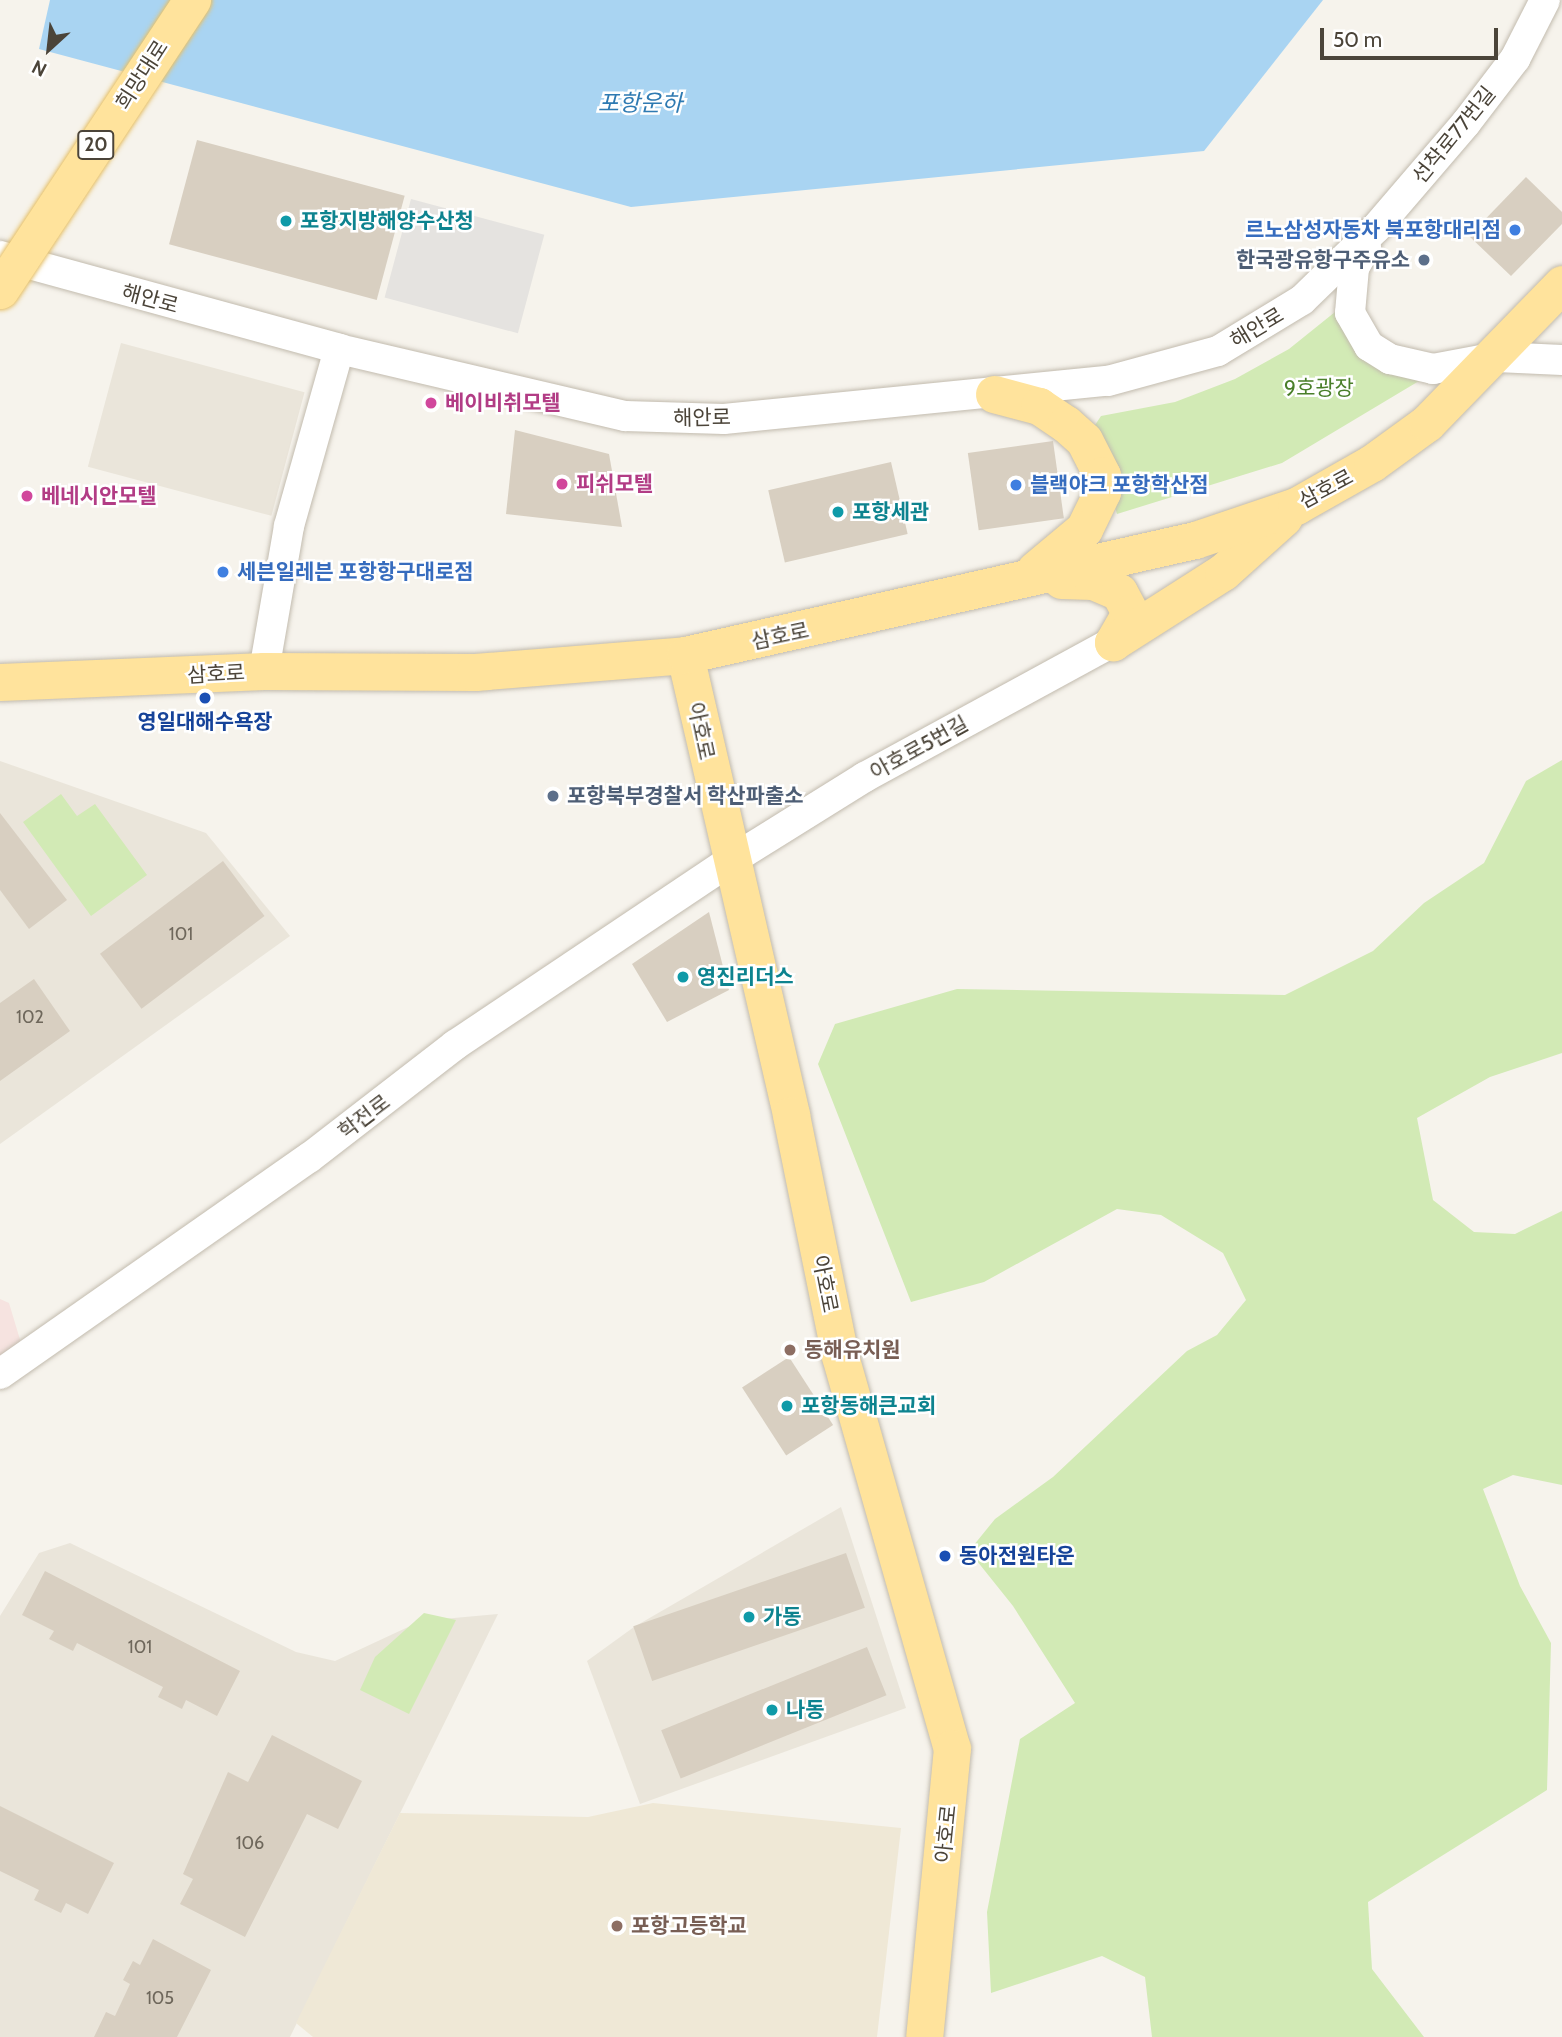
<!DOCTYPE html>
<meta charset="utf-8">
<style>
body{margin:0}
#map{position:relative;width:1562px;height:2037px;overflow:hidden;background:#f6f3ec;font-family:Cabin,"Noto Sans KR",sans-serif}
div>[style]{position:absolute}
.residential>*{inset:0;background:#eae5da;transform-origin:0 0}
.education>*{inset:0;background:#efe8d6}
.medical>*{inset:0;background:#f6e3e0}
.green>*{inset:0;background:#d2eab5}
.parking>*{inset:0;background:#e5e3e0;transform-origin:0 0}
.water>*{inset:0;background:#a9d4f2}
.building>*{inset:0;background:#d8cfc1;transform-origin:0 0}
.roads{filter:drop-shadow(0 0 2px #c2bbae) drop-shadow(0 0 2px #c2bbae)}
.minor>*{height:30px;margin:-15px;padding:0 15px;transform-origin:15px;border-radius:15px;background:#fff}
.major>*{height:37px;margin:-18.5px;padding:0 18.5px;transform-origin:18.5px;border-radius:18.5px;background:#ffe39c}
.bridges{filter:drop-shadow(0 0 2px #e6c16a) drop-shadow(0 0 2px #e6c16a)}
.major-bridge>*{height:37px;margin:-18.5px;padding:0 18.5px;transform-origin:18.5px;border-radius:18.5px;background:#ffe39c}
.dots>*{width:19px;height:19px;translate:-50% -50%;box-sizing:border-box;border:4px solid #fff;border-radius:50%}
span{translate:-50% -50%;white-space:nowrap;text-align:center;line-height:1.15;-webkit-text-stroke:5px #fff;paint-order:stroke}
.number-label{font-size:18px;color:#6e675b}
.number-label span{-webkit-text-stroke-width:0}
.shield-label span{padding:2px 5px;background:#fff;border:2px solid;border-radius:5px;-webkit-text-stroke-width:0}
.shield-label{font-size:19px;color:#4b4439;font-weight:700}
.street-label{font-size:21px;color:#4b4439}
.culture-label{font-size:21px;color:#0d838f;font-weight:700}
.left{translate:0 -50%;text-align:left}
.shop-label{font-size:21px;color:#366cbe;font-weight:700}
.right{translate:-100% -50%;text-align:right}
.service-label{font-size:21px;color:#4e5e75;font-weight:700}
.park-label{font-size:21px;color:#4a7f2a}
.hotel-label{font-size:21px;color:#b23c85;font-weight:700}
.transit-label{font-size:21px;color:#164399;font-weight:700}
.education-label{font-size:21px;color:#785e54;font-weight:700}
.water-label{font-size:23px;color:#2e7ab2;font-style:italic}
.north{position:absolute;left:14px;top:14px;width:70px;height:70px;-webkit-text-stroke:5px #fff;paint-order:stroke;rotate:207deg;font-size:19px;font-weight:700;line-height:28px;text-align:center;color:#4b4439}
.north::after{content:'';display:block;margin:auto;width:24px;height:32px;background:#4b4439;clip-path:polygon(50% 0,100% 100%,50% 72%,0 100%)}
.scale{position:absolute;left:1320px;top:28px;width:178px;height:32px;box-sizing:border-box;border:4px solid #4b4439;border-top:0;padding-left:9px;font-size:21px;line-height:24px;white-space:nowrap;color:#4b4439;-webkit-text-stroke:5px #fff;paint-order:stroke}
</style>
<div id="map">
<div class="residential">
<div style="left:121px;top:343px;width:190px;height:128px;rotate:15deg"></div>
<div style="clip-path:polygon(0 761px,206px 833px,290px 936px,0 1144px)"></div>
<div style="clip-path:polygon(841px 1507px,906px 1708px,640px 1804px,587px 1661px,634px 1627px)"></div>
<div style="clip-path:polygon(70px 1543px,296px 1652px,335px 1661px,421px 1621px,498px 1614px,290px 2037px,0 2037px,0 1616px,39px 1553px)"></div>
</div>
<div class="education">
<div style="clip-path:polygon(653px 1803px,901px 1828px,877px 2037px,313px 2037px,296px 2023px,400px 1813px,588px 1817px)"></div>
</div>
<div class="medical">
<div style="clip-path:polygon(0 1299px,9px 1303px,21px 1343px,0 1360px)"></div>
</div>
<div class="green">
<div style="clip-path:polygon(1335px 312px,1362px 358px,1419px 381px,1282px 463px,1117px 514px,1091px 431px,1101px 416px,1175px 402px,1235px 379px,1289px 349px)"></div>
<div style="clip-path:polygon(1562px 760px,1562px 1053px,1490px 1077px,1417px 1118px,1433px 1200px,1474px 1232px,1515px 1234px,1562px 1211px,1562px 1485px,1513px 1475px,1483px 1489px,1520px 1586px,1551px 1643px,1547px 1790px,1368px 1902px,1372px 1969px,1424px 2037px,1152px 2037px,1145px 1977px,1102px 1956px,991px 1993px,987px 1912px,1020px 1739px,1075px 1703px,1013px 1606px,969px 1551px,995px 1519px,1053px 1477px,1187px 1351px,1217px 1335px,1246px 1300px,1223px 1253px,1161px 1215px,1117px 1209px,984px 1282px,911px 1302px,818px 1064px,835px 1024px,957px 989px,1285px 995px,1373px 951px,1424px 903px,1484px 863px,1526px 781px)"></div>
<div style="clip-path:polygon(61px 794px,77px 816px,95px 804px,147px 875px,91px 916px,23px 822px)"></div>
<div style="clip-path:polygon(424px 1613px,456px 1620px,409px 1714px,360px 1690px,375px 1657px)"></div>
</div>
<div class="parking">
<div style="left:411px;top:199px;width:138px;height:102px;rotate:15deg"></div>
</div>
<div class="water">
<div style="clip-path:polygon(50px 0,1323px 0,1204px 151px,631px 207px,39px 49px)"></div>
</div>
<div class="building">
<div style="left:197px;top:140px;width:215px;height:108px;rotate:15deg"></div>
<div style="clip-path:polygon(1526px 177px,1562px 212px,1562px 224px,1511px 276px,1469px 236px)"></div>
<div style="clip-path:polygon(515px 430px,609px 454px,622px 527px,506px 514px)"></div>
<div style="left:1053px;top:441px;width:78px;height:86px;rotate:82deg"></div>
<div style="left:891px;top:462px;width:74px;height:126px;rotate:77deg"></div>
<div style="clip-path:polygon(0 813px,67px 900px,29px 929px,0 890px)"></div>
<div style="left:223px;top:861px;width:69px;height:154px;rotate:53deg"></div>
<div style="clip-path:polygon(709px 912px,729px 990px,667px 1022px,632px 964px)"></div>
<div style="clip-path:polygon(34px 979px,70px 1031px,0 1081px,0 1003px)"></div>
<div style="left:789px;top:1357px;width:81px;height:56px;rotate:57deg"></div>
<div style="left:846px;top:1553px;width:58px;height:225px;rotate:71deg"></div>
<div style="clip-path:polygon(45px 1571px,240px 1671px,217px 1716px,186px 1700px,182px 1709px,158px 1697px,163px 1687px,77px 1643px,73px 1651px,49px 1639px,54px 1631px,22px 1615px)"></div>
<div style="left:867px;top:1647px;width:52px;height:222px;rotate:68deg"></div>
<div style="clip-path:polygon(272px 1735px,362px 1781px,338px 1829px,307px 1814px,245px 1937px,180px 1904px,193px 1879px,183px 1874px,228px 1772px,248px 1782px)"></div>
<div style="clip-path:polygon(0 1806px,114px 1863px,88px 1914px,66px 1903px,61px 1913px,34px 1900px,39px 1890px,0 1871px)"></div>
<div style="clip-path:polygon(153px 1939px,211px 1970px,177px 2037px,94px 2037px,106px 2012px,115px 2016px,130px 1984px,123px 1980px,133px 1961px,140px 1965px)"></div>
</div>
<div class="roads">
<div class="minor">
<div style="left:1366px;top:247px;width:24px;rotate:120deg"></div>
<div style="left:1354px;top:268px;width:45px;rotate:95.1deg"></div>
<div style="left:1350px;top:313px;width:38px;rotate:60deg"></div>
<div style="left:1369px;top:346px;width:25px;rotate:32deg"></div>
<div style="left:1390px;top:359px;width:44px;rotate:13.1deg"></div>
<div style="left:1433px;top:369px;width:65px;rotate:-10.6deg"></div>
<div style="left:1497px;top:357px;width:65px;rotate:2.6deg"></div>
<div style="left:0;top:256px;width:352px;rotate:15.3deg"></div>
<div style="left:339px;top:349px;width:294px;rotate:13.2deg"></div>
<div style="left:625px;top:416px;width:99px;rotate:1.7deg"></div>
<div style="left:724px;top:419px;width:386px;rotate:-5.7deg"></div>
<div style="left:1108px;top:381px;width:114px;rotate:-15.3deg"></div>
<div style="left:1218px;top:351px;width:98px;rotate:-31.3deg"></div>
<div style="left:1302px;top:300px;width:103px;rotate:-44.2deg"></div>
<div style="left:1376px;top:228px;width:138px;rotate:-49.4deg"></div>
<div style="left:1466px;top:123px;width:81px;rotate:-52.6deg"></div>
<div style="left:1515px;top:59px;width:66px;rotate:-63deg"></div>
<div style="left:264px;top:671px;width:147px;rotate:-80.2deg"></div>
<div style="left:289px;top:526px;width:184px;rotate:-74.2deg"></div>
<div style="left:0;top:1374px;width:377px;rotate:-35deg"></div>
<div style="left:309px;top:1158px;width:185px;rotate:-37.7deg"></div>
<div style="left:455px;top:1045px;width:331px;rotate:-33.8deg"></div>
<div style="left:730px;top:861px;width:159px;rotate:-31.9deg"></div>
<div style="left:865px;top:777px;width:282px;rotate:-28.6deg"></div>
</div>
<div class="major">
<div style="left:994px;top:394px;width:47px;rotate:14.9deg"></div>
<div style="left:1039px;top:406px;width:32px;rotate:34deg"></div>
<div style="left:1066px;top:424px;width:24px;rotate:42deg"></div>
<div style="left:1084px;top:440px;width:39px;rotate:63deg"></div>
<div style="left:1102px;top:475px;width:17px;rotate:90deg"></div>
<div style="left:1102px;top:492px;width:41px;rotate:115.9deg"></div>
<div style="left:1084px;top:529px;width:64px;rotate:140.1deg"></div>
<div style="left:1061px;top:580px;width:32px;rotate:2deg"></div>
<div style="left:1093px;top:581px;width:28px;rotate:23deg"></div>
<div style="left:1119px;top:592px;width:24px;rotate:62deg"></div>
<div style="left:1130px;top:613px;width:34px;rotate:120deg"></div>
<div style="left:1113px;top:642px;width:130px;rotate:-32.5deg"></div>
<div style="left:1223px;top:572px;width:82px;rotate:-42deg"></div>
<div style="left:685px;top:655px;width:472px;rotate:77deg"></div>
<div style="left:791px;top:1115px;width:246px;rotate:78.5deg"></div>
<div style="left:840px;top:1356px;width:408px;rotate:74.1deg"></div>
<div style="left:952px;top:1748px;width:290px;rotate:95.5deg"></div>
<div style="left:0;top:682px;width:264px;rotate:-2.4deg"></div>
<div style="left:264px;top:671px;width:211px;rotate:0.3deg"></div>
<div style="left:475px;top:672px;width:211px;rotate:-4.6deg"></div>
<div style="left:685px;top:655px;width:523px;rotate:-12.71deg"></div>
<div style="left:1195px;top:540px;width:107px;rotate:-18.6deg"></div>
<div style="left:1296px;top:506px;width:87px;rotate:-29.5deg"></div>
<div style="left:1372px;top:463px;width:68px;rotate:-36deg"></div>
<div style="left:1427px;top:423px;width:194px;rotate:-45.8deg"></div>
</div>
</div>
<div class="bridges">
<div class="major-bridge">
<div style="left:0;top:290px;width:348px;rotate:-56.5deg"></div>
</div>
</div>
<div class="dots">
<div style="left:286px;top:221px;background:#0f9aa8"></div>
<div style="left:1515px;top:230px;background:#3f7fe0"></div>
<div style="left:1424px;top:260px;background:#5c6f8a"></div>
<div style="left:431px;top:403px;background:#d1479c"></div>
<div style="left:562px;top:484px;background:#d1479c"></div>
<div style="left:1016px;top:485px;background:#3f7fe0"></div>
<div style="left:27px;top:496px;background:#d1479c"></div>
<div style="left:838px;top:512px;background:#0f9aa8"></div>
<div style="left:223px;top:572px;background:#3f7fe0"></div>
<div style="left:205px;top:698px;background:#1a4fb4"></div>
<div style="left:553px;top:796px;background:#5c6f8a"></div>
<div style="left:683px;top:977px;background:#0f9aa8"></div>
<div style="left:790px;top:1350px;background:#8d6e63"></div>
<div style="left:787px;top:1406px;background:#0f9aa8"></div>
<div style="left:945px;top:1556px;background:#1a4fb4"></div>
<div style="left:749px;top:1617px;background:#0f9aa8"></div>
<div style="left:772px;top:1710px;background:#0f9aa8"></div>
<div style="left:617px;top:1926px;background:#8d6e63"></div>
</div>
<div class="number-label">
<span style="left:181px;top:934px">101</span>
<span style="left:30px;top:1017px">102</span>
<span style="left:140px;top:1647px">101</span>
<span style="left:250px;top:1843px">106</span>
<span style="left:160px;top:1998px">105</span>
</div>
<div class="shield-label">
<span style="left:96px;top:145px">20</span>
</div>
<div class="street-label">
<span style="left:142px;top:75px;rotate:-57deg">희망대로</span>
<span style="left:1454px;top:135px;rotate:-51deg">선착로77번길</span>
<span style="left:150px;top:299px;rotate:15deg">해안로</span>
<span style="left:1257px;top:328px;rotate:-31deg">해안로</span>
<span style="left:702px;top:418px;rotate:-1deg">해안로</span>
<span style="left:1326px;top:489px;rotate:-28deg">삼호로</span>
<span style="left:780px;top:636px;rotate:-12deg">삼호로</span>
<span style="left:216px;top:674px;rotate:-3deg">삼호로</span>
<span style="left:701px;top:731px;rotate:78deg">아호로</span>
<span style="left:919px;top:748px;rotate:-29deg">아호로5번길</span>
<span style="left:364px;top:1117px;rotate:-37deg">학전로</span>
<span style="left:825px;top:1284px;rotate:79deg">아호로</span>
<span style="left:946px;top:1834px;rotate:-84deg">아호로</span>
</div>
<div class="culture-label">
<span class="left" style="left:300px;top:221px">포항지방해양수산청</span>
<span class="left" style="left:852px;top:512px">포항세관</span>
<span class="left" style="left:697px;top:977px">영진리더스</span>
<span class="left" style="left:801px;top:1406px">포항동해큰교회</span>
<span class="left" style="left:763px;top:1617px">가동</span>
<span class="left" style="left:786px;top:1710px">나동</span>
</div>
<div class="shop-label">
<span class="right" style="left:1501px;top:230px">르노삼성자동차 북포항대리점</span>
<span class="left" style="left:1030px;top:485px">블랙야크 포항학산점</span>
<span class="left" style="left:237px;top:572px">세븐일레븐 포항항구대로점</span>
</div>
<div class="service-label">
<span class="right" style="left:1410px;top:260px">한국광유항구주유소</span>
<span class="left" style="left:567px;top:796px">포항북부경찰서 학산파출소</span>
</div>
<div class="park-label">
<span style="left:1319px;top:388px">9호광장</span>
</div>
<div class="hotel-label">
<span class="left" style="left:445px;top:403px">베이비취모텔</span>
<span class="left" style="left:576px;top:484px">피쉬모텔</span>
<span class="left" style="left:41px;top:496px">베네시안모텔</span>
</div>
<div class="transit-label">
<span style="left:205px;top:722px">영일대해수욕장</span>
<span class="left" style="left:959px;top:1556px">동아전원타운</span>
</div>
<div class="education-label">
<span class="left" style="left:804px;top:1350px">동해유치원</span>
<span class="left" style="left:631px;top:1926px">포항고등학교</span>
</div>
<div class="water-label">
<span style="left:640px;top:103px">포항운하</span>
</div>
<div class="north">N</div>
<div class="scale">50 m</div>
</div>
